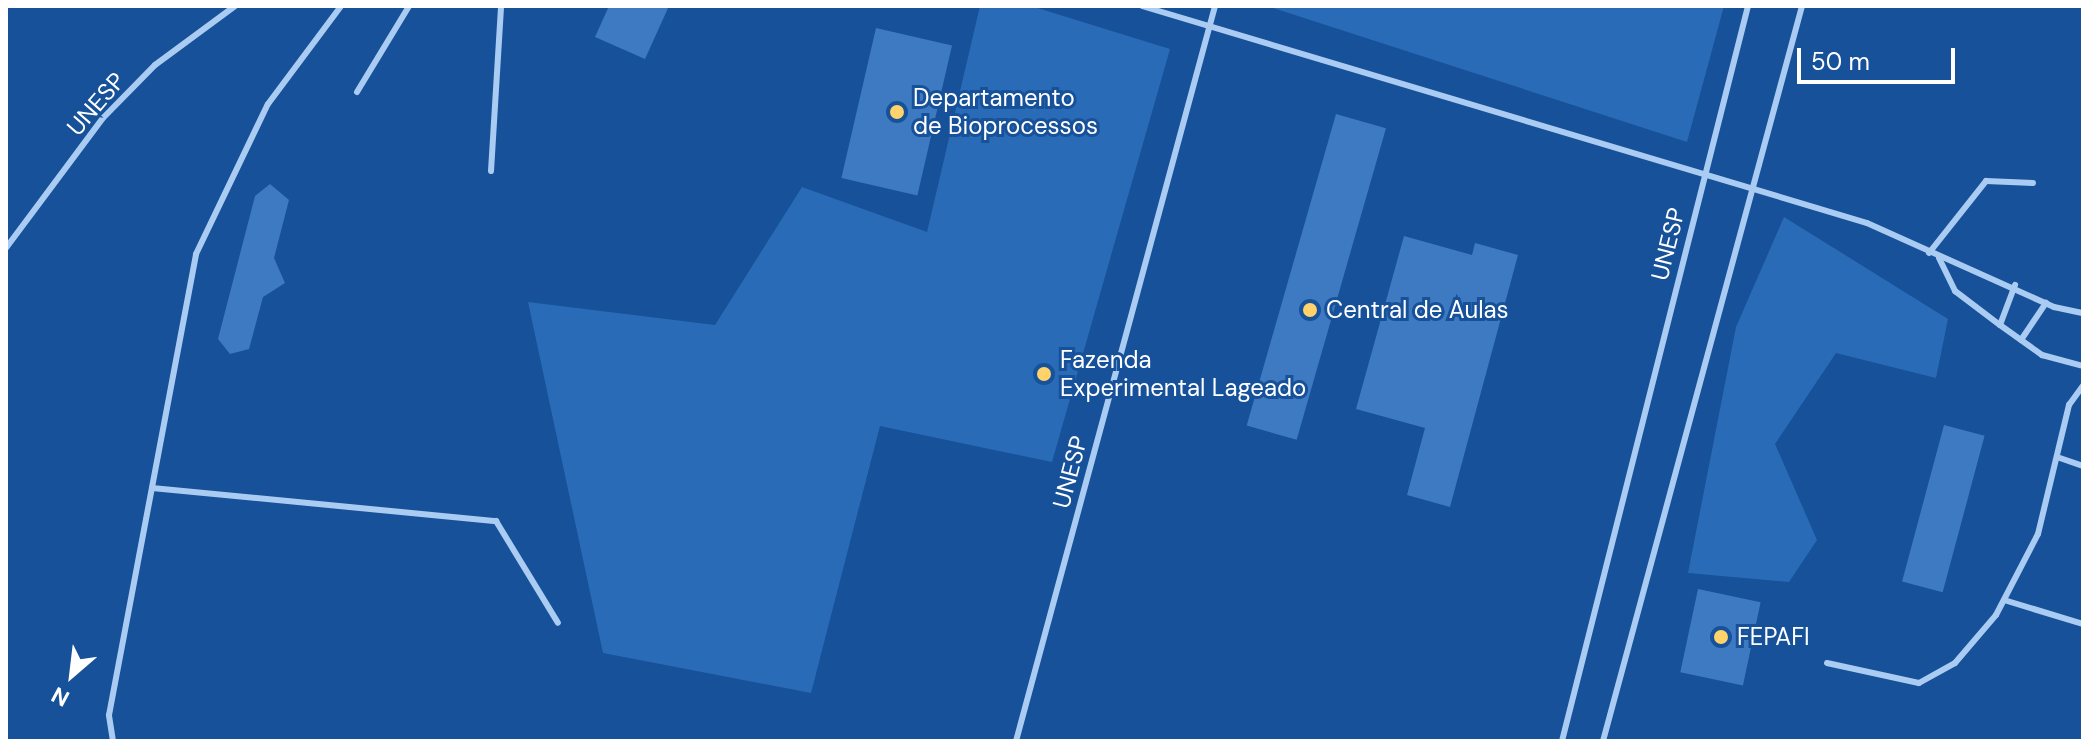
<!DOCTYPE html>
<style>
body{margin:0}
#map{position:relative;width:2089px;height:747px;overflow:hidden;background:#165199;font-family:"DM Sans",sans-serif}
div>[style]{position:absolute}
.green>*{inset:0;background:#296bb7}
.building>*{inset:0;background:#3e7ac1;transform-origin:0 0}
.lane>*{height:6px;margin:-3px;padding:0 3px;transform-origin:3px;border-radius:3px;background:#aaccf2}
.dots>*{width:22px;height:22px;translate:-50% -50%;box-sizing:border-box;border:4px solid #165199;border-radius:50%}
span{translate:-50% -50%;white-space:nowrap;text-align:center;line-height:1.15;-webkit-text-stroke:6px #165199;paint-order:stroke}
.poi-label{font-size:24px;color:#fff}
.left{translate:0 -50%;text-align:left}
.street-label{font-size:24px;color:#fff}
.frame{position:absolute;inset:0;border:8px solid #fff;pointer-events:none}
.north{position:absolute;left:32px;top:635px;width:80px;height:80px;-webkit-text-stroke:6px #165199;paint-order:stroke;rotate:208deg;font-size:22px;font-weight:700;line-height:32px;text-align:center;color:#fff}
.north::after{content:'';display:block;margin:auto;width:28px;height:36px;background:#fff;clip-path:polygon(50% 0,100% 100%,50% 72%,0 100%)}
.scale{position:absolute;left:1797px;top:48px;width:158px;height:36px;box-sizing:border-box;border:4px solid #fff;border-top:0;padding-left:10px;font-size:24px;line-height:28px;white-space:nowrap;color:#fff;-webkit-text-stroke:6px #165199;paint-order:stroke}
</style>
<div id="map">
<div class="green">
<div style="clip-path:polygon(980px 6px,1031px 6px,1170px 49px,1052px 462px,880px 426px,811px 693px,603px 653px,528px 302px,715px 325px,802px 187px,927px 232px)"></div>
<div style="clip-path:polygon(1267px 6px,1724px 6px,1687px 142px)"></div>
<div style="clip-path:polygon(1784px 217px,1948px 319px,1936px 378px,1836px 353px,1775px 444px,1817px 540px,1789px 582px,1688px 573px,1736px 327px)"></div>
</div>
<div class="building">
<div style="clip-path:polygon(609px 6px,669px 6px,645px 59px,595px 37px)"></div>
<div style="left:876px;top:28px;width:78px;height:154px;rotate:13deg"></div>
<div style="left:1336px;top:114px;width:52px;height:324px;rotate:16deg"></div>
<div style="clip-path:polygon(270px 184px,289px 200px,274px 258px,285px 283px,263px 297px,249px 349px,230px 354px,218px 339px,255px 196px)"></div>
<div style="clip-path:polygon(1404px 236px,1472px 255px,1475px 243px,1518px 255px,1450px 507px,1407px 495px,1425px 428px,1356px 409px)"></div>
<div style="left:1944px;top:425px;width:42px;height:162px;rotate:15deg"></div>
<div style="left:1698px;top:589px;width:64px;height:85px;rotate:12deg"></div>
</div>
<div class="lane">
<div style="left:1142px;top:6px;width:757px;rotate:16.66deg"></div>
<div style="left:1867px;top:223px;width:205px;rotate:24.2deg"></div>
<div style="left:2054px;top:307px;width:30px;rotate:12deg"></div>
<div style="left:357px;top:92px;width:100px;rotate:-58.8deg"></div>
<div style="left:491px;top:171px;width:165px;rotate:-86.5deg"></div>
<div style="left:6px;top:248px;width:162px;rotate:-53.3deg"></div>
<div style="left:103px;top:118px;width:74px;rotate:-45.5deg"></div>
<div style="left:155px;top:65px;width:99px;rotate:-36.4deg"></div>
<div style="left:1929px;top:253px;width:92px;rotate:-51.6deg"></div>
<div style="left:1986px;top:181px;width:47px;rotate:2.4deg"></div>
<div style="left:1939px;top:258px;width:37px;rotate:64deg"></div>
<div style="left:1955px;top:291px;width:56px;rotate:37.1deg"></div>
<div style="left:2000px;top:325px;width:52px;rotate:35.5deg"></div>
<div style="left:2042px;top:355px;width:42px;rotate:15deg"></div>
<div style="left:2000px;top:325px;width:43px;rotate:-69.4deg"></div>
<div style="left:2021px;top:340px;width:45px;rotate:-56deg"></div>
<div style="left:2057px;top:457px;width:28px;rotate:19deg"></div>
<div style="left:152px;top:488px;width:346px;rotate:5.5deg"></div>
<div style="left:496px;top:521px;width:119px;rotate:58.7deg"></div>
<div style="left:2004px;top:600px;width:83px;rotate:16.9deg"></div>
<div style="left:1827px;top:663px;width:94px;rotate:12.3deg"></div>
<div style="left:1919px;top:683px;width:41px;rotate:-29.1deg"></div>
<div style="left:1955px;top:663px;width:63px;rotate:-49.5deg"></div>
<div style="left:1996px;top:615px;width:91px;rotate:-62.6deg"></div>
<div style="left:2038px;top:534px;width:133px;rotate:-76.5deg"></div>
<div style="left:2069px;top:405px;width:24px;rotate:-54deg"></div>
<div style="left:113px;top:741px;width:26px;rotate:-99deg"></div>
<div style="left:109px;top:715px;width:469px;rotate:-79.3deg"></div>
<div style="left:196px;top:254px;width:166px;rotate:-64.4deg"></div>
<div style="left:268px;top:104px;width:122px;rotate:-53.3deg"></div>
<div style="left:1016px;top:741px;width:761px;rotate:-74.85deg"></div>
<div style="left:1562px;top:741px;width:758px;rotate:-75.8deg"></div>
<div style="left:1603px;top:741px;width:761px;rotate:-74.85deg"></div>
</div>
<div class="dots">
<div style="left:897px;top:112px;background:#ffd26b"></div>
<div style="left:1310px;top:310px;background:#ffd26b"></div>
<div style="left:1044px;top:374px;background:#ffd26b"></div>
<div style="left:1721px;top:637px;background:#ffd26b"></div>
</div>
<div class="poi-label">
<span class="left" style="left:913px;top:112px">Departamento<br>de Bioprocessos</span>
<span class="left" style="left:1326px;top:310px">Central de Aulas</span>
<span class="left" style="left:1060px;top:374px">Fazenda<br>Experimental Lageado</span>
<span class="left" style="left:1737px;top:637px">FEPAFI</span>
</div>
<div class="street-label">
<span style="left:96px;top:104px;rotate:-49deg">UNESP</span>
<span style="left:1668px;top:244px;rotate:-76deg">UNESP</span>
<span style="left:1070px;top:472px;rotate:-75deg">UNESP</span>
</div>
<div class="frame"></div>
<div class="north">N</div>
<div class="scale">50 m</div>
</div>
